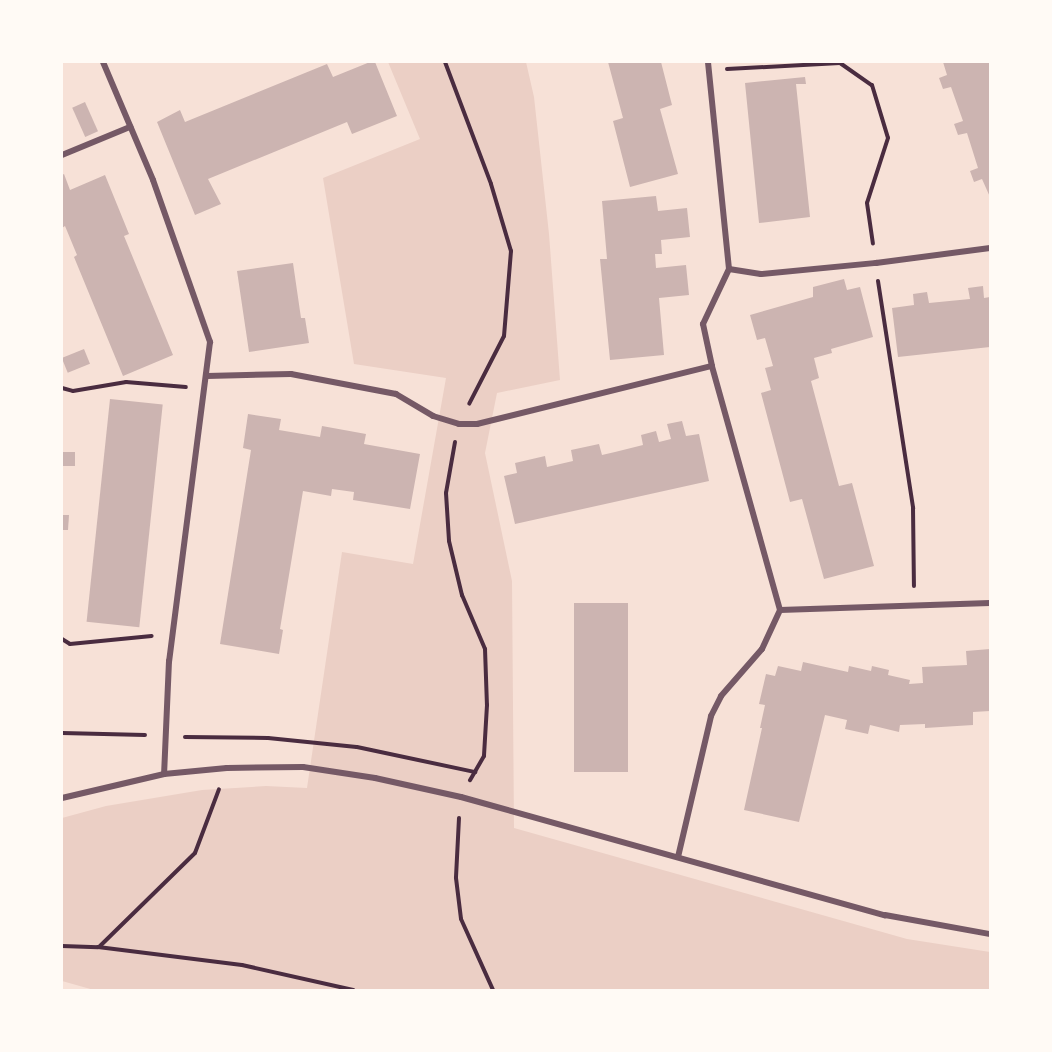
<!DOCTYPE html>
<style>
body{margin:0}
#map{position:relative;width:1052px;height:1052px;overflow:hidden;background:#f7e1d7;font-family:"Fira Sans",sans-serif}
div>[style]{position:absolute}
.green>*{inset:0;background:#ebcfc5}
.building>*{inset:0;background:#ccb4b1;transform-origin:0 0}
.path>*{height:4px;margin:-2px;padding:0 2px;transform-origin:2px;border-radius:2px;background:#4a2c40}
.minor>*{height:6px;margin:-3px;padding:0 3px;transform-origin:3px;border-radius:3px;background:#755966}
span{translate:-50% -50%;white-space:nowrap;text-align:center;line-height:1.15;-webkit-text-stroke:6px #fffaf5;paint-order:stroke}
.frame{position:absolute;inset:0;border:63px solid #fffaf5;pointer-events:none}
</style>
<div id="map">
<div class="green">
<div style="clip-path:polygon(388px 62px,526px 62px,534px 97px,549px 234px,560px 380px,497px 393px,485px 453px,512px 581px,514px 828px,907px 939px,990px 952px,990px 990px,94px 990px,62px 981px,62px 818px,106px 806px,202px 790px,266px 786px,307px 788px,342px 552px,413px 564px,446px 378px,354px 364px,323px 178px,420px 139px)"></div>
</div>
<div class="building">
<div style="clip-path:polygon(370px 62px,375px 62px,397px 116px,352px 134px,347px 122px,208px 179px,221px 204px,195px 215px,157px 122px,180px 110px,185px 122px,327px 64px,333px 77px)"></div>
<div style="clip-path:polygon(608px 62px,661px 62px,672px 105px,660px 109px,678px 174px,630px 187px,613px 121px,623px 118px)"></div>
<div style="clip-path:polygon(943px 62px,990px 62px,990px 197px,982px 179px,974px 182px,970px 171px,978px 168px,967px 133px,958px 135px,954px 124px,963px 121px,951px 87px,943px 89px,939px 78px,947px 75px)"></div>
<div style="clip-path:polygon(805px 77px,806px 84px,796px 84px,810px 217px,759px 223px,745px 83px)"></div>
<div style="left:85px;top:102px;width:32px;height:14px;rotate:66deg"></div>
<div style="clip-path:polygon(64px 174px,70px 190px,105px 175px,129px 234px,124px 236px,173px 355px,123px 376px,74px 257px,77px 255px,65px 226px,62px 228px,62px 175px)"></div>
<div style="clip-path:polygon(656px 196px,658px 211px,687px 208px,690px 237px,661px 240px,662px 254px,655px 254px,656px 268px,686px 265px,689px 295px,659px 298px,664px 355px,610px 360px,600px 259px,607px 259px,602px 201px)"></div>
<div style="clip-path:polygon(293px 263px,301px 318px,305px 318px,309px 343px,249px 352px,237px 271px)"></div>
<div style="clip-path:polygon(844px 279px,847px 290px,860px 287px,873px 337px,831px 349px,832px 353px,814px 358px,819px 378px,811px 381px,839px 486px,852px 483px,874px 566px,824px 579px,802px 499px,790px 502px,761px 393px,771px 390px,765px 368px,773px 366px,765px 338px,757px 340px,750px 315px,813px 297px,813px 287px)"></div>
<div style="clip-path:polygon(983px 286px,984px 298px,990px 297px,990px 347px,898px 357px,892px 308px,914px 305px,913px 294px,927px 292px,929px 303px,970px 299px,968px 288px)"></div>
<div style="left:84px;top:349px;width:16px;height:24px;rotate:68deg"></div>
<div style="left:110px;top:399px;width:53px;height:224px;rotate:6deg"></div>
<div style="clip-path:polygon(248px 414px,281px 419px,279px 430px,320px 437px,322px 426px,366px 434px,364px 444px,420px 454px,410px 509px,353px 500px,354px 492px,332px 489px,331px 496px,303px 491px,280px 629px,283px 630px,279px 654px,220px 644px,251px 450px,243px 448px)"></div>
<div style="clip-path:polygon(682px 421px,686px 436px,699px 434px,709px 481px,515px 524px,504px 476px,517px 473px,515px 463px,545px 456px,547px 467px,573px 461px,571px 450px,599px 444px,602px 455px,615px 452px,643px 445px,641px 435px,656px 431px,659px 442px,671px 439px,667px 424px)"></div>
<div style="left:62px;top:452px;width:13px;height:14px"></div>
<div style="clip-path:polygon(62px 515px,69px 515px,68px 530px,62px 530px)"></div>
<div style="left:574px;top:603px;width:54px;height:169px"></div>
<div style="clip-path:polygon(990px 649px,990px 711px,973px 712px,973px 725px,925px 728px,925px 724px,900px 725px,899px 732px,870px 725px,868px 734px,845px 729px,847px 720px,825px 715px,799px 822px,744px 810px,762px 728px,760px 728px,765px 705px,759px 704px,766px 674px,775px 676px,778px 666px,801px 671px,803px 662px,848px 672px,849px 666px,871px 671px,872px 666px,889px 670px,888px 675px,910px 680px,909px 684px,923px 683px,922px 667px,967px 665px,966px 651px)"></div>
</div>
<div class="path">
<div style="left:445px;top:62px;width:130px;rotate:69.3deg"></div>
<div style="left:491px;top:184px;width:70px;rotate:73.4deg"></div>
<div style="left:511px;top:251px;width:85px;rotate:94.7deg"></div>
<div style="left:504px;top:336px;width:76px;rotate:117.2deg"></div>
<div style="left:727px;top:69px;width:113px;rotate:-3deg"></div>
<div style="left:840px;top:63px;width:39px;rotate:35deg"></div>
<div style="left:872px;top:85px;width:55px;rotate:73.2deg"></div>
<div style="left:888px;top:138px;width:68px;rotate:107.9deg"></div>
<div style="left:867px;top:203px;width:41px;rotate:81.7deg"></div>
<div style="left:878px;top:281px;width:230px;rotate:81.2deg"></div>
<div style="left:913px;top:508px;width:78px;rotate:89.3deg"></div>
<div style="left:62px;top:388px;width:11px;rotate:15deg"></div>
<div style="left:73px;top:391px;width:54px;rotate:-9.6deg"></div>
<div style="left:126px;top:382px;width:60px;rotate:4.8deg"></div>
<div style="left:455px;top:442px;width:52px;rotate:100deg"></div>
<div style="left:446px;top:493px;width:48px;rotate:86.4deg"></div>
<div style="left:449px;top:541px;width:56px;rotate:76.5deg"></div>
<div style="left:462px;top:595px;width:59px;rotate:66.9deg"></div>
<div style="left:485px;top:649px;width:56px;rotate:88deg"></div>
<div style="left:487px;top:705px;width:51px;rotate:93.4deg"></div>
<div style="left:484px;top:756px;width:28px;rotate:120deg"></div>
<div style="left:62px;top:639px;width:9px;rotate:32deg"></div>
<div style="left:70px;top:644px;width:82px;rotate:-5.6deg"></div>
<div style="left:62px;top:733px;width:83px;rotate:1.4deg"></div>
<div style="left:185px;top:737px;width:83px;rotate:0.7deg"></div>
<div style="left:268px;top:738px;width:89px;rotate:5.8deg"></div>
<div style="left:357px;top:747px;width:121px;rotate:12deg"></div>
<div style="left:459px;top:818px;width:60px;rotate:92.9deg"></div>
<div style="left:456px;top:878px;width:41px;rotate:83deg"></div>
<div style="left:461px;top:919px;width:78px;rotate:65.7deg"></div>
<div style="left:62px;top:946px;width:36px;rotate:2deg"></div>
<div style="left:98px;top:947px;width:145px;rotate:7.1deg"></div>
<div style="left:242px;top:965px;width:114px;rotate:12.7deg"></div>
<div style="left:99px;top:947px;width:134px;rotate:-44.4deg"></div>
<div style="left:195px;top:853px;width:68px;rotate:-69.4deg"></div>
</div>
<div class="minor">
<div style="left:103px;top:62px;width:128px;rotate:67deg"></div>
<div style="left:153px;top:180px;width:172px;rotate:70.6deg"></div>
<div style="left:210px;top:342px;width:322px;rotate:97.3deg"></div>
<div style="left:169px;top:661px;width:113px;rotate:92.5deg"></div>
<div style="left:62px;top:155px;width:74px;rotate:-22.4deg"></div>
<div style="left:729px;top:269px;width:32px;rotate:9deg"></div>
<div style="left:761px;top:274px;width:116px;rotate:-5.5deg"></div>
<div style="left:876px;top:263px;width:115px;rotate:-7.5deg"></div>
<div style="left:207px;top:376px;width:84px;rotate:-1.4deg"></div>
<div style="left:291px;top:374px;width:107px;rotate:10.8deg"></div>
<div style="left:396px;top:394px;width:43px;rotate:30.7deg"></div>
<div style="left:433px;top:416px;width:27px;rotate:17deg"></div>
<div style="left:459px;top:424px;width:18px"></div>
<div style="left:477px;top:424px;width:242px;rotate:-13.9deg"></div>
<div style="left:780px;top:610px;width:210px;rotate:-1.9deg"></div>
<div style="left:62px;top:798px;width:105px;rotate:-13.2deg"></div>
<div style="left:164px;top:774px;width:63px;rotate:-5.4deg"></div>
<div style="left:227px;top:768px;width:76px;rotate:-0.8deg"></div>
<div style="left:303px;top:767px;width:73px;rotate:8.7deg"></div>
<div style="left:375px;top:778px;width:88px;rotate:12.5deg"></div>
<div style="left:461px;top:797px;width:440px;rotate:15.6deg"></div>
<div style="left:885px;top:915px;width:107px;rotate:10.3deg"></div>
<div style="left:678px;top:857px;width:145px;rotate:-76.8deg"></div>
<div style="left:711px;top:716px;width:22px;rotate:-63deg"></div>
<div style="left:721px;top:696px;width:62px;rotate:-48.9deg"></div>
<div style="left:762px;top:649px;width:43px;rotate:-65.2deg"></div>
<div style="left:780px;top:610px;width:253px;rotate:-105.6deg"></div>
<div style="left:712px;top:366px;width:43px;rotate:-102.1deg"></div>
<div style="left:703px;top:324px;width:61px;rotate:-64.7deg"></div>
<div style="left:729px;top:269px;width:208px;rotate:-95.8deg"></div>
</div>
<div class="frame"></div>
</div>
